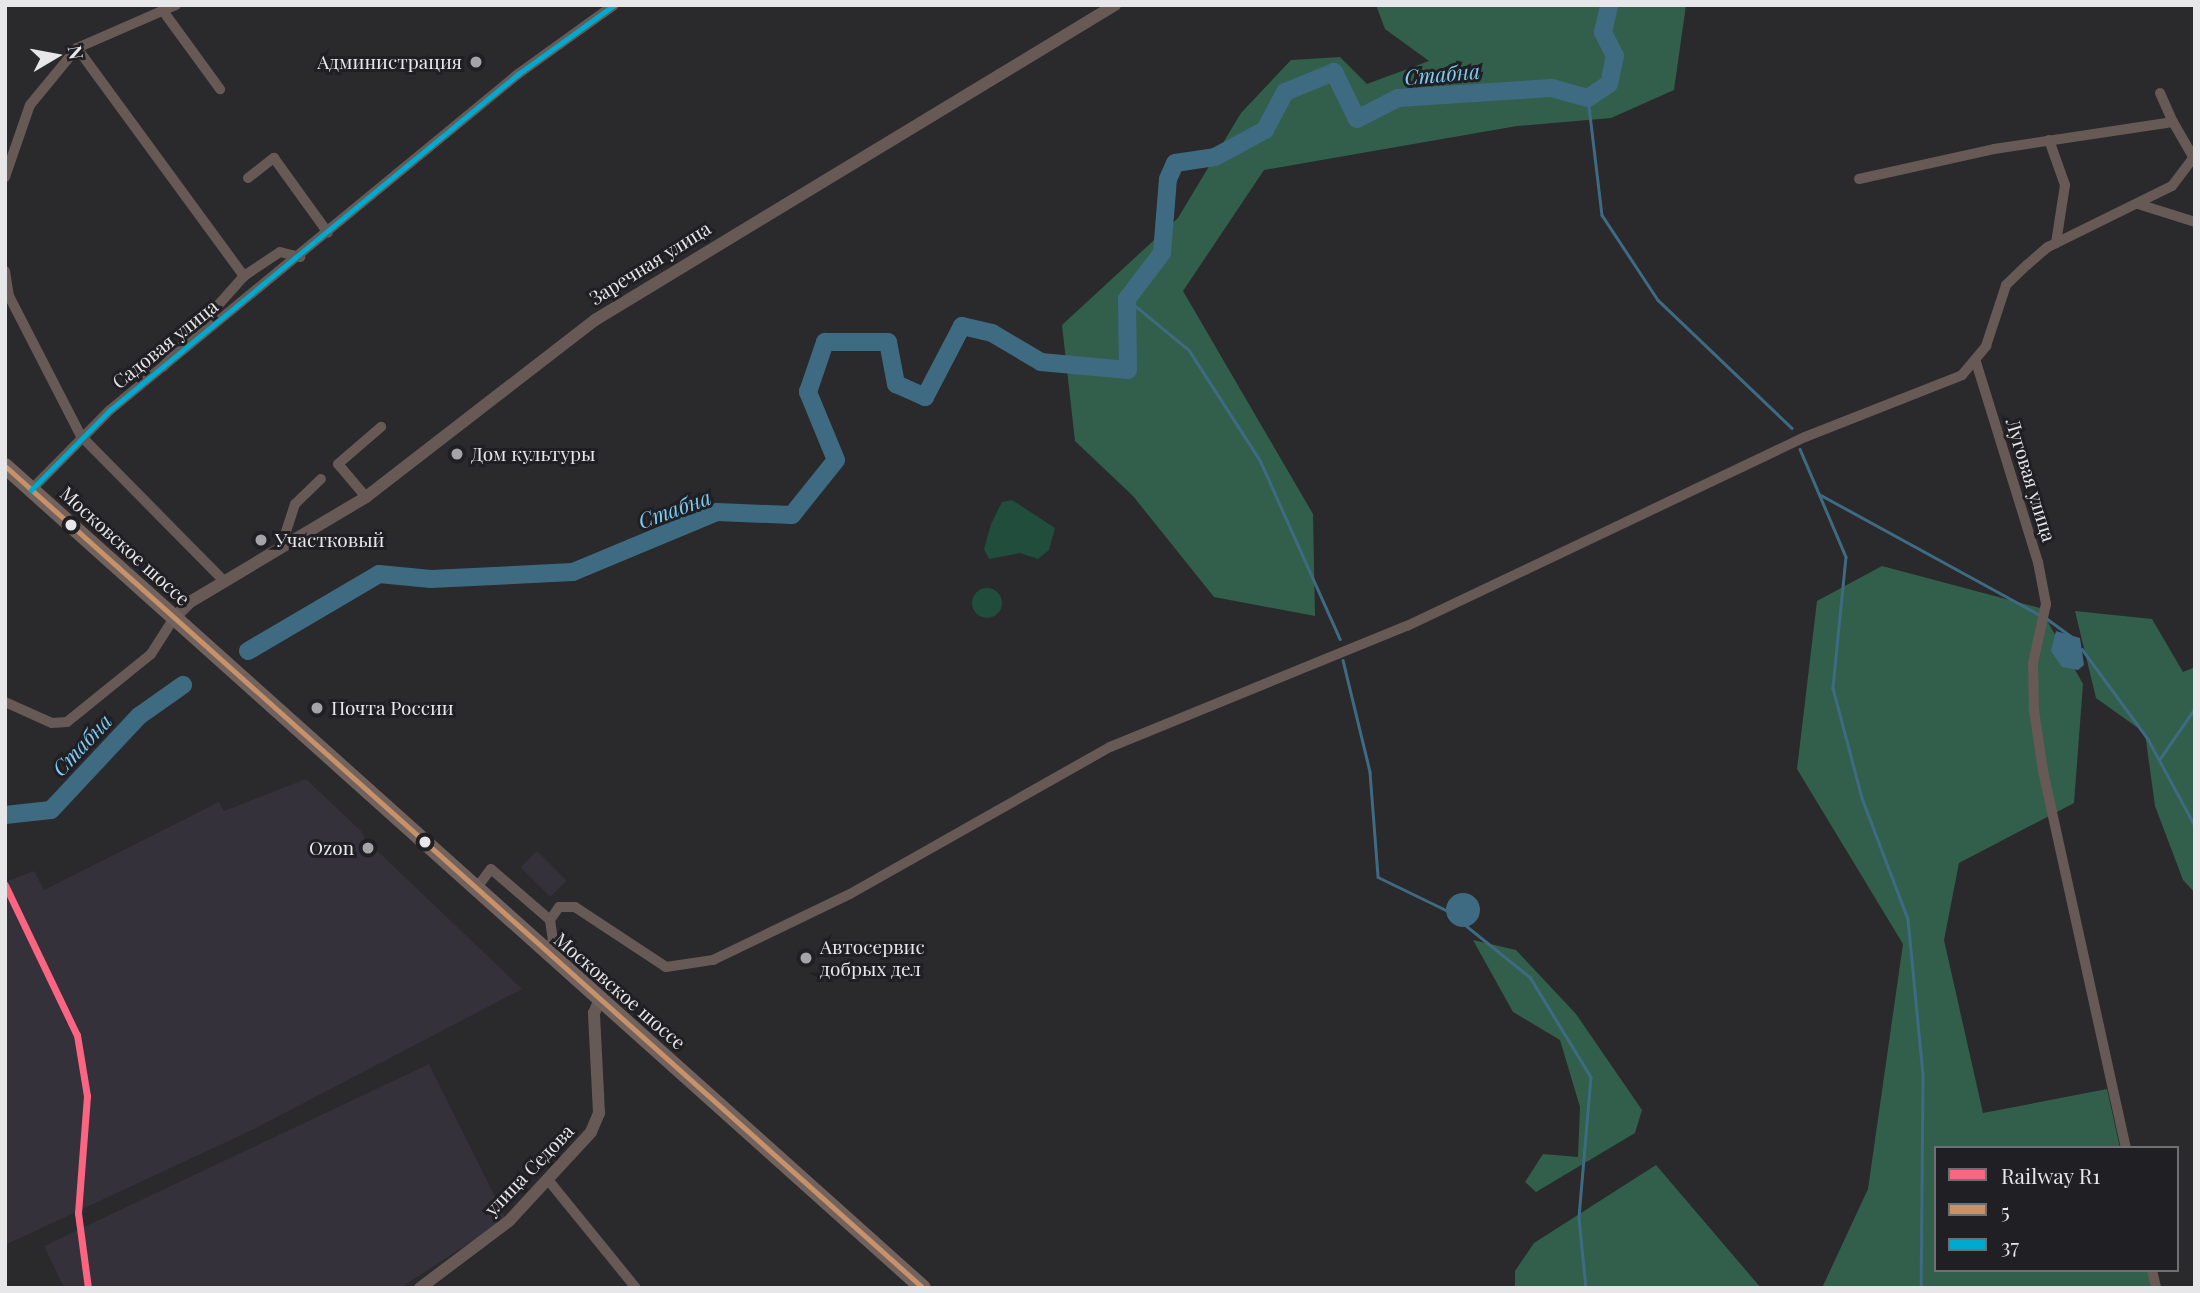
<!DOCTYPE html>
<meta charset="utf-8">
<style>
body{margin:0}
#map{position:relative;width:2200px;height:1293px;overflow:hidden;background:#2a292c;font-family:"Playfair Display",serif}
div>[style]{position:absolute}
.built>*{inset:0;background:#34313a;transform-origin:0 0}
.green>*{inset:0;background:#204d3c}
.round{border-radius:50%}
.forest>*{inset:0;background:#325f4c}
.water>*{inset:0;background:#3e6b82}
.stream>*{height:2.5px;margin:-1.25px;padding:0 1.25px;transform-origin:1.25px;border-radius:1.25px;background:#3e6b82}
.river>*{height:18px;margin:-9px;padding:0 9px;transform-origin:9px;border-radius:9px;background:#3e6b82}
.minor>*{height:10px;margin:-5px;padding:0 5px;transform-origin:5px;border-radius:5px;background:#665956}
.tertiary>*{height:12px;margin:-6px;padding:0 6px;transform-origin:6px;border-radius:6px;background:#665956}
.primary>*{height:16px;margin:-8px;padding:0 8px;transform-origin:8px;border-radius:8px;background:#71625e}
.bus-1>*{height:5px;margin:-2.5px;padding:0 2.5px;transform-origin:2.5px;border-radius:2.5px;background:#c7916a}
.bus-2>*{height:5px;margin:-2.5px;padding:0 2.5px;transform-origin:2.5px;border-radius:2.5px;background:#00a9ce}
.rail-1>*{height:7px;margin:-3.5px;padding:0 3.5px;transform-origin:3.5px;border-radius:3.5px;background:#fa6682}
.dots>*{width:19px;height:19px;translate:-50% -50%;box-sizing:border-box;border:4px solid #201f23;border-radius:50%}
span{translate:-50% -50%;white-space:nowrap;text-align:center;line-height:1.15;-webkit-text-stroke:6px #201f23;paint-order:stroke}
.poi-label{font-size:19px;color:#e7e6e9}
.right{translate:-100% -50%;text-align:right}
.left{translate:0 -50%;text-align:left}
.street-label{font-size:19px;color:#e7e6e9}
.water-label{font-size:21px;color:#7dcdf6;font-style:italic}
.frame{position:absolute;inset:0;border:7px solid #e7e6e9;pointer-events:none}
.legend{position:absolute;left:1934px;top:1146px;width:245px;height:126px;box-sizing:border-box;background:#201f23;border:2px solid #706f72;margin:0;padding:9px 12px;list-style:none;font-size:21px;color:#e7e6e9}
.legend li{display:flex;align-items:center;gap:14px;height:35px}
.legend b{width:35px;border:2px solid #706f72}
.north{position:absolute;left:21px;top:21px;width:70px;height:70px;-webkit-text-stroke:5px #201f23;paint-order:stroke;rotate:80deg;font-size:19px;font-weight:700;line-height:28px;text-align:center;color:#e7e6e9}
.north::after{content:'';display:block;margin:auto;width:24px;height:32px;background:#e7e6e9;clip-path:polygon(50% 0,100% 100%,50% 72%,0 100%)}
</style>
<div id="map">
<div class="built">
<div style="clip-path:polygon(306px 779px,361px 831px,365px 839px,357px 848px,367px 841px,522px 989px,252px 1130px,5px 1245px,5px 882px,34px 871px,44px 890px,219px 802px,224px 811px)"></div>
<div style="left:537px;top:851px;width:42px;height:23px;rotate:45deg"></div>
<div style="clip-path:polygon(429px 1064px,506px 1219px,400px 1288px,64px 1288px,44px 1246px)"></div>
</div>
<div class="green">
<div style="clip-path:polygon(1012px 500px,1055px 528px,1049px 550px,1038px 559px,1020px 553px,989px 559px,984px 549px,991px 524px,1002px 502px)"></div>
<div class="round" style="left:972px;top:588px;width:30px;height:30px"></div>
</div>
<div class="forest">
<div style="clip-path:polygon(1376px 5px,1686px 5px,1674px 90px,1611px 118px,1517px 126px,1264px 170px,1183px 291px,1313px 514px,1315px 616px,1214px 597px,1133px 496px,1075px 441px,1062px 325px,1178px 218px,1241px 113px,1291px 60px,1340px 57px,1367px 84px,1429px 61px,1385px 29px)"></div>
<div style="clip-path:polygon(1882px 566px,2040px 608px,2083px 684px,2074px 803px,1959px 863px,1944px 940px,1983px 1113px,2107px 1089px,2120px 1148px,1936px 1148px,1936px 1270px,2148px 1270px,2151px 1288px,1822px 1288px,1868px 1189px,1903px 944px,1797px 769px,1817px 601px)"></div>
<div style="clip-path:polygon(2075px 611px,2152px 619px,2183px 672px,2195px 667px,2195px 893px,2183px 880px,2155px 806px,2145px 733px,2096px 698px)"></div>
<div style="clip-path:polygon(1473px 940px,1516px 950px,1576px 1014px,1642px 1110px,1635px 1133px,1536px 1192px,1525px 1182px,1543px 1154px,1578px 1157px,1580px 1107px,1560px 1040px,1513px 1012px)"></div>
<div style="clip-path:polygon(1656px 1165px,1761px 1288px,1515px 1288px,1515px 1271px,1534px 1243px)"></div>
</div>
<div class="water">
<div style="clip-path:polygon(2056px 631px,2080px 638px,2084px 665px,2078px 670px,2062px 667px,2051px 651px)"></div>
<div class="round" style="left:1446px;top:893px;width:34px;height:34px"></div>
</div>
<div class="stream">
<div style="left:1588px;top:98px;width:118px;rotate:83.2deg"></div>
<div style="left:1602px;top:215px;width:102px;rotate:56.6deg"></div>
<div style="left:1658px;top:300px;width:185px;rotate:43.7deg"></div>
<div style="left:1127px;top:299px;width:80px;rotate:39.4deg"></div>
<div style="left:1189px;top:350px;width:131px;rotate:57.2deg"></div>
<div style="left:1260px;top:460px;width:196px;rotate:65.9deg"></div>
<div style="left:1800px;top:449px;width:117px;rotate:66.9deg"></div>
<div style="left:1846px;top:557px;width:132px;rotate:95.7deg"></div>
<div style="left:1833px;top:688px;width:114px;rotate:75.2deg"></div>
<div style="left:1862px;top:798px;width:129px;rotate:69.2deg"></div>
<div style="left:1908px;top:919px;width:157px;rotate:84.5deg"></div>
<div style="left:1923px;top:1075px;width:213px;rotate:90.5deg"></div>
<div style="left:1819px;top:494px;width:252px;rotate:28.7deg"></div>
<div style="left:2046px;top:618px;width:34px;rotate:36deg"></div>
<div style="left:2082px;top:649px;width:112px;rotate:53.7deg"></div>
<div style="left:2148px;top:739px;width:99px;rotate:61.6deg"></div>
<div style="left:1343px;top:660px;width:115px;rotate:76.4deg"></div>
<div style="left:1370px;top:772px;width:105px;rotate:85.6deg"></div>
<div style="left:1378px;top:877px;width:78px;rotate:25.9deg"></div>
<div style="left:2159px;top:760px;width:63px;rotate:-55.3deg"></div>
<div style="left:1464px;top:924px;width:85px;rotate:38.8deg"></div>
<div style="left:1530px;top:977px;width:117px;rotate:58.6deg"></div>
<div style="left:1591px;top:1077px;width:142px;rotate:94.9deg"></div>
<div style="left:1579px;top:1218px;width:70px;rotate:84.3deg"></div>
</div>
<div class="river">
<div style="left:248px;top:651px;width:152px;rotate:-30.4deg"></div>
<div style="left:379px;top:574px;width:52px;rotate:5.5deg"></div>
<div style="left:431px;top:579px;width:142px;rotate:-2.8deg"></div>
<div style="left:573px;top:572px;width:156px;rotate:-22.6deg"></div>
<div style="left:717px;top:512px;width:75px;rotate:2.3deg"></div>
<div style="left:792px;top:515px;width:70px;rotate:-51.3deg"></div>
<div style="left:836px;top:460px;width:74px;rotate:-112.4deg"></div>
<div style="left:808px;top:392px;width:53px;rotate:-71.2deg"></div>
<div style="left:825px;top:342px;width:63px"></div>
<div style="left:888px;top:342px;width:43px;rotate:79.2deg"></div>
<div style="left:896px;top:384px;width:32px;rotate:24deg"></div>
<div style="left:925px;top:397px;width:80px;rotate:-62.5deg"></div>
<div style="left:962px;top:326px;width:31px;rotate:13deg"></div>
<div style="left:992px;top:333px;width:57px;rotate:30.6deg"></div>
<div style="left:1041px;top:362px;width:87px;rotate:5.3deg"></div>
<div style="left:1128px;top:370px;width:71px;rotate:-90.8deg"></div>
<div style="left:1127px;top:299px;width:58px;rotate:-52.7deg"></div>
<div style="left:1162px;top:253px;width:74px;rotate:-85.4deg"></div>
<div style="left:1168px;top:179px;width:17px;rotate:-66deg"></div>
<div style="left:1175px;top:163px;width:40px;rotate:-8.5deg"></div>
<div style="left:1215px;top:157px;width:57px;rotate:-28.4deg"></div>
<div style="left:1265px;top:130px;width:43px;rotate:-62.2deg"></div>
<div style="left:1285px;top:92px;width:53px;rotate:-22.2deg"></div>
<div style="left:1334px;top:72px;width:52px;rotate:63.9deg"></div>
<div style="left:1357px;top:119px;width:46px;rotate:-27.1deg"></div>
<div style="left:1398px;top:98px;width:154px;rotate:-3.7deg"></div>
<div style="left:1552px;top:88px;width:37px;rotate:16deg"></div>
<div style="left:1588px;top:98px;width:25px;rotate:-34deg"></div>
<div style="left:1609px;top:84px;width:29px;rotate:-78deg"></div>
<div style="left:1615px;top:56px;width:27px;rotate:-117deg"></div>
<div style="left:1603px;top:32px;width:28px;rotate:-77deg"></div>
<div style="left:5px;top:815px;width:46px;rotate:-6.2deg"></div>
<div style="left:51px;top:810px;width:129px;rotate:-46.9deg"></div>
<div style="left:139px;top:716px;width:54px;rotate:-35.2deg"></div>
</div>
<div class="minor">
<div style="left:166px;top:15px;width:92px;rotate:53.9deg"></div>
<div style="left:77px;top:48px;width:283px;rotate:53.8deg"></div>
<div style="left:2160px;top:93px;width:32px;rotate:66deg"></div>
<div style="left:2049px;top:140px;width:48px;rotate:70.4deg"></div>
<div style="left:2065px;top:185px;width:59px;rotate:98.8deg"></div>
<div style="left:5px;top:177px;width:76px;rotate:-70.9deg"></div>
<div style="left:30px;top:105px;width:74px;rotate:-50.5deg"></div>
<div style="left:77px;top:48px;width:108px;rotate:-23.5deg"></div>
<div style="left:248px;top:178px;width:33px;rotate:-38deg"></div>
<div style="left:274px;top:158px;width:92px;rotate:54.2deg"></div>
<div style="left:1859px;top:179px;width:138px;rotate:-12.5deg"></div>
<div style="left:1994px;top:149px;width:181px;rotate:-8.6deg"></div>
<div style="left:2173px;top:122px;width:39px;rotate:60deg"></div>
<div style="left:2138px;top:204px;width:60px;rotate:17.5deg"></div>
<div style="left:5px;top:271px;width:25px;rotate:81deg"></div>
<div style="left:9px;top:296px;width:157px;rotate:62.8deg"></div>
<div style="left:81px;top:436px;width:204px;rotate:45.4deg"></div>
<div style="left:1976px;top:362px;width:209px;rotate:72.8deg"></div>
<div style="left:2038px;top:562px;width:43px;rotate:79.2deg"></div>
<div style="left:2046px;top:604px;width:60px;rotate:102.4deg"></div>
<div style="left:2033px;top:663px;width:47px;rotate:88.8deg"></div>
<div style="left:2034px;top:710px;width:62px;rotate:81.6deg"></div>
<div style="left:2043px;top:771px;width:386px;rotate:77.6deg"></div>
<div style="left:163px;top:367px;width:122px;rotate:-48.3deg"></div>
<div style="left:244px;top:276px;width:43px;rotate:-33.7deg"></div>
<div style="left:280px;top:252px;width:21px;rotate:14deg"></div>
<div style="left:31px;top:490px;width:112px;rotate:-45.4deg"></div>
<div style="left:110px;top:410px;width:529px;rotate:-39.47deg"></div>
<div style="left:518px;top:74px;width:118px;rotate:-35.7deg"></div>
<div style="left:366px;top:497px;width:43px;rotate:-130.3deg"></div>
<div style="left:338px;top:464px;width:57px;rotate:-40.7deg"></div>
<div style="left:281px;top:547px;width:45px;rotate:-72deg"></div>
<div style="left:295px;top:504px;width:36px;rotate:-44deg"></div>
<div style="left:5px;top:702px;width:51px;rotate:24.1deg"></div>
<div style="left:52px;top:723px;width:15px;rotate:-4deg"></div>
<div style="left:67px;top:722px;width:108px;rotate:-39deg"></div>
<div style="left:151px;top:654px;width:43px;rotate:-57.4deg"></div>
<div style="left:475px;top:890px;width:26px;rotate:-53deg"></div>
<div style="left:491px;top:869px;width:78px;rotate:40.8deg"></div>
<div style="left:550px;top:920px;width:16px;rotate:-55deg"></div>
<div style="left:559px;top:907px;width:16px"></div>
<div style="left:575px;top:907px;width:109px;rotate:33.4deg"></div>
<div style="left:666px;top:967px;width:48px;rotate:-8.5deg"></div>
<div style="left:713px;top:960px;width:152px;rotate:-25.7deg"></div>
<div style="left:850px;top:894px;width:299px;rotate:-29.5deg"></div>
<div style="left:1110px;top:747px;width:321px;rotate:-22.2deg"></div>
<div style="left:1407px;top:626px;width:441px;rotate:-25.4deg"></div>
<div style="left:1805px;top:437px;width:169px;rotate:-21.5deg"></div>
<div style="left:1962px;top:375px;width:38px;rotate:-50deg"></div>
<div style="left:1986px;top:346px;width:64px;rotate:-71.8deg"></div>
<div style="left:2006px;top:285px;width:29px;rotate:-44deg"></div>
<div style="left:2027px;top:265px;width:28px;rotate:-41deg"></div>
<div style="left:2048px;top:247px;width:138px;rotate:-26.2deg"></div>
<div style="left:2172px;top:186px;width:38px;rotate:-53deg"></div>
<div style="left:546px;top:954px;width:15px;rotate:-62deg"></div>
<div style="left:553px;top:941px;width:21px;rotate:-98deg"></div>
<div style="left:549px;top:1181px;width:138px;rotate:50.9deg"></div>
<div style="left:2152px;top:1270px;width:18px;rotate:77deg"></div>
</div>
<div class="tertiary">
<div style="left:174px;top:618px;width:23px;rotate:-45deg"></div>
<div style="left:190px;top:602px;width:205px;rotate:-30.8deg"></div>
<div style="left:366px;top:497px;width:289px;rotate:-37.7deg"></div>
<div style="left:595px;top:320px;width:608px;rotate:-31.21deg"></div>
<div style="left:420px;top:1288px;width:111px;rotate:-37deg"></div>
<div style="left:509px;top:1221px;width:121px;rotate:-47.3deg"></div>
<div style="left:591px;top:1132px;width:21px;rotate:-67deg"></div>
<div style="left:599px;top:1113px;width:100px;rotate:-92.9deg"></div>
<div style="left:594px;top:1013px;width:12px;rotate:-66deg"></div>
</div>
<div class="primary">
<div style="left:5px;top:466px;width:1232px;rotate:41.84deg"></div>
</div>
<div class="bus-1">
<div style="left:5px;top:466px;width:1232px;rotate:41.84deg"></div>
</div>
<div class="bus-2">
<div style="left:31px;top:490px;width:112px;rotate:-45.4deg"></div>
<div style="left:110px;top:410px;width:529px;rotate:-39.47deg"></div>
<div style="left:518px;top:74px;width:118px;rotate:-35.7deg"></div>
</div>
<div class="rail-1">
<div style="left:5px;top:885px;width:166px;rotate:64.4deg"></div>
<div style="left:77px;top:1035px;width:62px;rotate:80.7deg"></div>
<div style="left:87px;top:1096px;width:117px;rotate:94.4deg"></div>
<div style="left:78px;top:1213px;width:76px;rotate:82.4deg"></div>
</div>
<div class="dots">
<div style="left:476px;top:62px;background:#a5a4a7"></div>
<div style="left:457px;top:454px;background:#a5a4a7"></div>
<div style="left:71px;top:525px;background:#e7e6e9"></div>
<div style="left:261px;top:540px;background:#a5a4a7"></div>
<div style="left:317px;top:708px;background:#a5a4a7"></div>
<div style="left:425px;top:842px;background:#e7e6e9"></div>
<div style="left:368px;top:848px;background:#a5a4a7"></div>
<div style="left:806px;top:958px;background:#a5a4a7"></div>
</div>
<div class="poi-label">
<span class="right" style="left:462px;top:62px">Администрация</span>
<span class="left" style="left:471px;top:454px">Дом культуры</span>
<span class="left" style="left:275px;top:540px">Участковый</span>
<span class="left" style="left:331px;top:708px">Почта России</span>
<span class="right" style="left:354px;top:848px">Ozon</span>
<span class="left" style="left:820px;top:958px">Автосервис<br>добрых дел</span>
</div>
<div class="street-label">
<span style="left:650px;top:263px;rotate:-32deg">Заречная улица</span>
<span style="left:165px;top:344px;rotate:-39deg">Садовая улица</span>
<span style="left:2031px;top:480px;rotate:73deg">Луговая улица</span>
<span style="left:125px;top:546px;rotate:42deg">Московское шоссе</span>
<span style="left:620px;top:991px;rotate:41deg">Московское шоссе</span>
<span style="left:529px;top:1170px;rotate:-46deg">улица Седова</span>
</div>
<div class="water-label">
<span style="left:1442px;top:73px;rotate:-5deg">Стабна</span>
<span style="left:674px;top:508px;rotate:-20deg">Стабна</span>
<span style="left:81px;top:744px;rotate:-47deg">Стабна</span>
</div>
<div class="frame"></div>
<ul class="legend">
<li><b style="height:9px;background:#fa6682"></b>Railway R1</li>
<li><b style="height:9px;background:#c7916a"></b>5</li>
<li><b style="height:9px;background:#00a9ce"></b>37</li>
</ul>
<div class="north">N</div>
</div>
